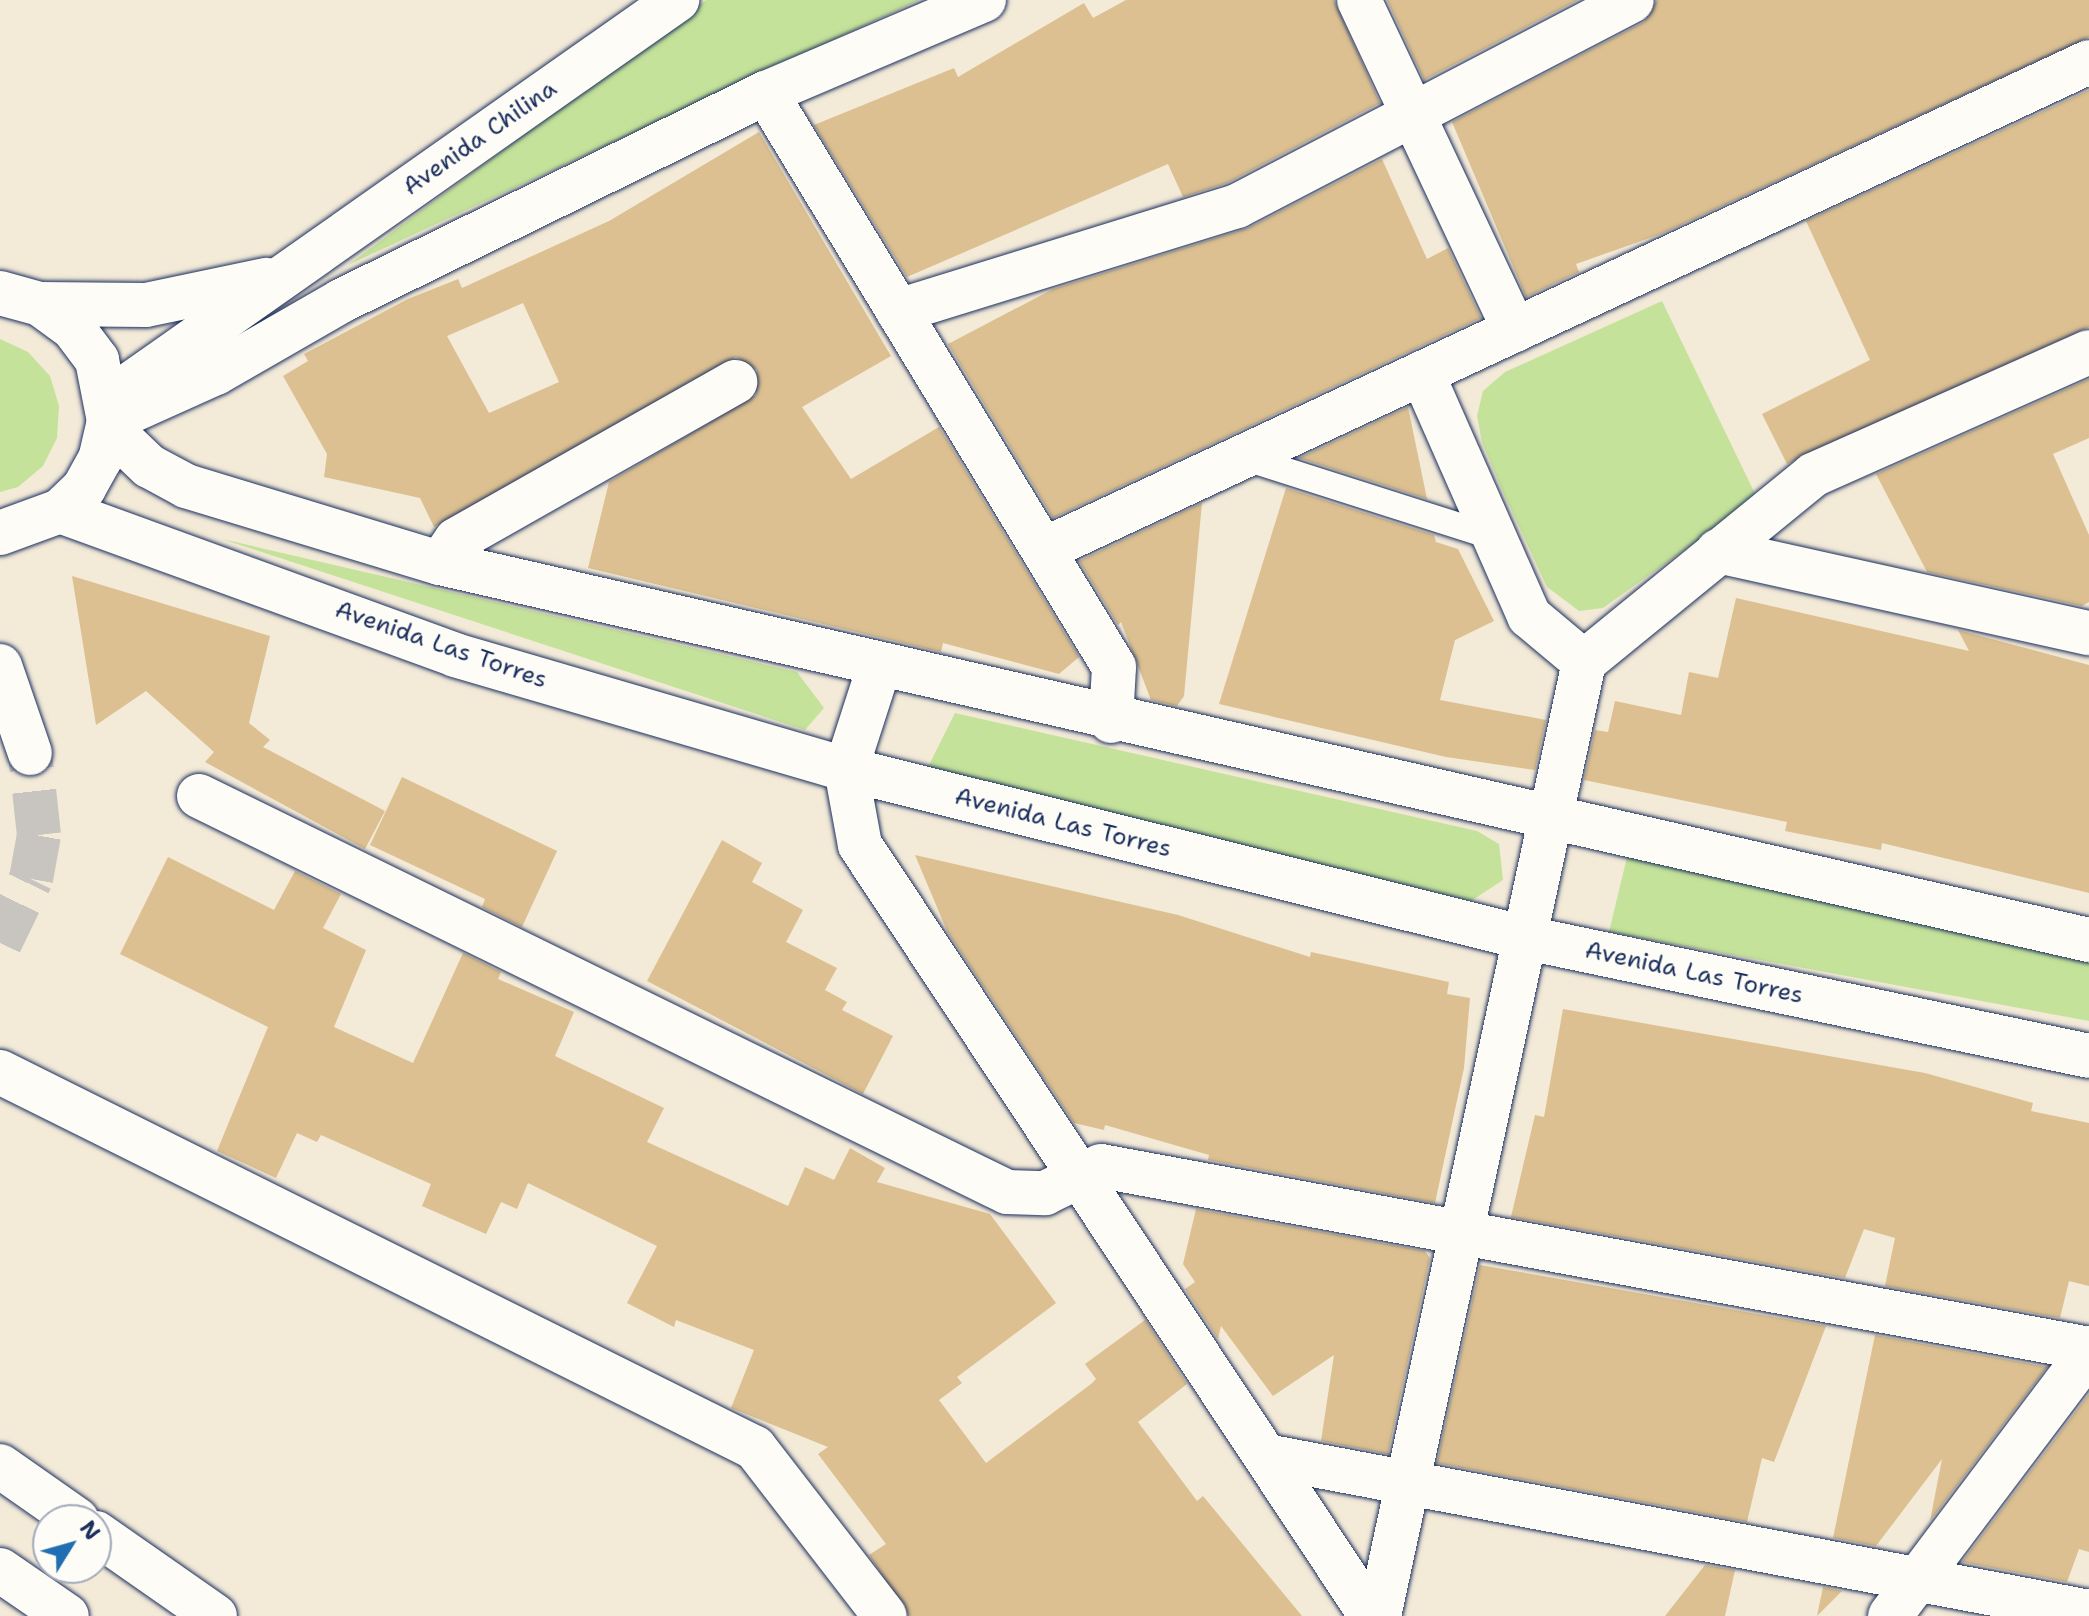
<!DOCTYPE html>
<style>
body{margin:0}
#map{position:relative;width:2089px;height:1616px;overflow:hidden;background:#f3ead8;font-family:"Shantell Sans",sans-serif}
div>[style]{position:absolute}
.green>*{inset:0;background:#c5e29a}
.building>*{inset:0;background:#dcc091}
.secondary-tunnel>*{height:44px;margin-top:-22px;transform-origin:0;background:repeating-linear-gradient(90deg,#c8c5c0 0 44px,transparent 0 66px)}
.roads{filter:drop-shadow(0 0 2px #1b2f5e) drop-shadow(0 0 2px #1b2f5e)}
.lane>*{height:26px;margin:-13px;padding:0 13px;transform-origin:13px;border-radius:13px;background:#fdfcf7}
.street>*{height:44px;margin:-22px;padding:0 22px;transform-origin:22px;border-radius:22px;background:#fdfcf7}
.secondary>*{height:44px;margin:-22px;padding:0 22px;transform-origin:22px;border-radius:22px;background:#fdfcf7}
span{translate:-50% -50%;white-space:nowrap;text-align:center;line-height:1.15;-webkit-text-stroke:6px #fdfcf7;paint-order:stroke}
.street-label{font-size:24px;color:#1b2f5e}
.north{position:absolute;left:32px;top:1504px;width:80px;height:80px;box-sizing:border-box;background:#fdfcf7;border:2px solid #a3aaba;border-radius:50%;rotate:53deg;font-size:22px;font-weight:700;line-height:32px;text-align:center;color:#1b2f5e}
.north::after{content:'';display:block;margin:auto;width:28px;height:36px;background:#1f6fb2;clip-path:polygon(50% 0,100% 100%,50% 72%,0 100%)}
</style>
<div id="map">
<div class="green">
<div style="clip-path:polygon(706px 0,919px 0,348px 265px)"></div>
<div style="clip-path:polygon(1662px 301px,1757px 498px,1603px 608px,1579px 611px,1547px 587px,1503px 492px,1482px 442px,1477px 416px,1483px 391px,1505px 372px)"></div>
<div style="clip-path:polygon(0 339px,28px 352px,50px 376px,59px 406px,57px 438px,43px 466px,18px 487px,0 492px)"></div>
<div style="clip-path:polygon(222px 539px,797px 672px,824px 708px,805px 730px)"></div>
<div style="clip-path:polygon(955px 713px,1477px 831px,1499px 844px,1503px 880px,1471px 901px,927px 769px)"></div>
<div style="clip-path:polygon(1628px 853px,2089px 958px,2089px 1021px,1609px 932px)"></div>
</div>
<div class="building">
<div style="clip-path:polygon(1126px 0,1334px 0,1380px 103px,1227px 183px,1183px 197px,1168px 164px,907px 277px,814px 125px,954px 68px,958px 77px,1084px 3px,1093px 18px)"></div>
<div style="clip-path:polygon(1387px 0,1578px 0,1424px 80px)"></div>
<div style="clip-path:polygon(1657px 0,2089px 0,2089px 37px,1661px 234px,1576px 264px,1579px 272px,1526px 297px,1452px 122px,1644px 22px)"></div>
<div style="clip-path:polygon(2089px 90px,2089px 327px,1787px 464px,1762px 414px,1870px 360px,1806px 221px)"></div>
<div style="clip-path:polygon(evenodd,759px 132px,891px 356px,802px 407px,851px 479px,939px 427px,1079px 657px,1059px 674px,943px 643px,941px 652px,588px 568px,609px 482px,756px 395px,757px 370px,736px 357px,434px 527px,420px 498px,324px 477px,327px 454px,283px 376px,308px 361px,304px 354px,408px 299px,458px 279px,462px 288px,609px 221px,759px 132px,523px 303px,559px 382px,489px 413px,447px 336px,523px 303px)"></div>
<div style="clip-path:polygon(1382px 159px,1427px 259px,1448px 248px,1481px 318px,1053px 518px,948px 344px,1053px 289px,1248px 228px)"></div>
<div style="clip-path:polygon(2089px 379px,2089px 438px,2053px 454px,2089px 535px,2089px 602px,2082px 606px,1927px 572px,1876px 474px)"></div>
<div style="clip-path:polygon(1408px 407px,1427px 499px,1299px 458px)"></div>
<div style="clip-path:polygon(1286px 488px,1434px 535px,1436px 542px,1458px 549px,1494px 621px,1455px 640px,1440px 700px,1546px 720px,1535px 770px,1446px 757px,1219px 704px)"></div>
<div style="clip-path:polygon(1202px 503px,1184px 696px,1177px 706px,1151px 700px,1121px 622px,1118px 625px,1079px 561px)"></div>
<div style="clip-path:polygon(72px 576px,270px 636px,249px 723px,270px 740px,263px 747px,385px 811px,365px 849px,205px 762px,214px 752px,146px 691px,96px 725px)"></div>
<div style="clip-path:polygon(1736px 598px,1969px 651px,1958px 630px,2089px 665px,2089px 893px,1882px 843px,1881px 850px,1785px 831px,1787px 822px,1584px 780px,1595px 730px,1608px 732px,1615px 701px,1681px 715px,1689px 672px,1718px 678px)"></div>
<div style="clip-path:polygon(402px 777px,557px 851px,522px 927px,482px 907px,485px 899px,370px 845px)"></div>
<div style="clip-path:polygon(722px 840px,762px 863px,752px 882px,803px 910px,786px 942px,837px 968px,825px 990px,847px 1002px,842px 1010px,893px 1036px,863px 1094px,647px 981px)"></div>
<div style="clip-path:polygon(915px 855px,1178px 915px,1310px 957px,1311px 952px,1449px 982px,1447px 994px,1470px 998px,1464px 1068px,1435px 1203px,1208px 1160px,1209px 1155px,1105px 1125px,1104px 1130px,1074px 1123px,947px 931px)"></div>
<div style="clip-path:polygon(168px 857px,274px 910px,295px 871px,341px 894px,323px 928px,366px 950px,334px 1027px,413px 1063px,463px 953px,501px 972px,498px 979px,574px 1012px,555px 1056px,664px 1108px,647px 1142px,788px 1206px,805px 1167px,834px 1180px,850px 1148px,885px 1168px,877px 1182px,990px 1214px,1056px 1303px,957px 1377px,962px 1383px,939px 1400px,986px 1463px,1091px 1384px,1096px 1379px,1085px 1364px,1145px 1320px,1187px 1384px,1138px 1422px,1197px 1501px,1203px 1496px,1302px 1616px,909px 1616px,869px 1555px,886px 1544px,818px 1454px,828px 1447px,731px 1408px,754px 1350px,676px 1320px,674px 1327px,627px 1303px,657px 1246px,528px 1183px,517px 1209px,501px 1202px,486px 1234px,422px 1206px,431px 1184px,321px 1135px,317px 1142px,297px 1133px,276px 1178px,217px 1151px,268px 1027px,120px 954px)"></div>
<div style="clip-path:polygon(1563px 1009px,1925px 1073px,2033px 1103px,2031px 1111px,2089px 1123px,2089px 1286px,2069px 1281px,2060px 1318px,1885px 1286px,1895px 1238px,1864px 1229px,1845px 1278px,1511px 1217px,1535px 1115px,1544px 1117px)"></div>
<div style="clip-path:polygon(1196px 1209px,1425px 1251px,1430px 1258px,1388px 1454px,1321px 1441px,1334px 1355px,1273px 1396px,1221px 1326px,1218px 1339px,1185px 1289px,1195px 1282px,1183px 1264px)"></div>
<div style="clip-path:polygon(1480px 1265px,1826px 1326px,1774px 1462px,1762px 1458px,1747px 1522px,1437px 1463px)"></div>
<div style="clip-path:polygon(1875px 1335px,2047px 1367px,1930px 1521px,1942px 1459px,1876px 1546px,1833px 1538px)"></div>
<div style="clip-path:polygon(2089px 1394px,2089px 1552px,2079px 1549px,2067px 1582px,1962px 1562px)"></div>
<div style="clip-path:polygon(1705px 1565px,1735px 1570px,1725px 1616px,1665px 1616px)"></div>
<div style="clip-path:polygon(1823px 1587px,1842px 1591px,1817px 1616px)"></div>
</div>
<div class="secondary-tunnel">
<div style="left:0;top:943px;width:71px;rotate:-64.2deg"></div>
<div style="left:31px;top:879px;width:45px;rotate:-79.7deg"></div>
<div style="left:39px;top:835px;width:82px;rotate:-96.3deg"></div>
</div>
<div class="roads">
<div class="lane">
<div style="left:1243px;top:457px;width:263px;rotate:17.7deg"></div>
</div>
<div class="street">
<div style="left:1359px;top:0;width:365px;rotate:64.8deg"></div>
<div style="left:766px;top:93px;width:671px;rotate:58.77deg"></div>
<div style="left:1114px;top:667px;width:54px;rotate:93.2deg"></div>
<div style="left:898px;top:311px;width:355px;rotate:-17.2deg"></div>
<div style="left:1237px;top:206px;width:445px;rotate:-27.5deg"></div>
<div style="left:1422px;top:373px;width:266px;rotate:66.2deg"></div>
<div style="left:1529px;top:616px;width:72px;rotate:39.9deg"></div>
<div style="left:109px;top:421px;width:117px;rotate:-24.2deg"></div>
<div style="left:216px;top:373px;width:144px;rotate:-29.9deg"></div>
<div style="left:341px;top:301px;width:473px;rotate:-26.1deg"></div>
<div style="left:766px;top:93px;width:237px;rotate:-23.1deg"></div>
<div style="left:1043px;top:550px;width:1154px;rotate:-25.01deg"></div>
<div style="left:1718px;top:551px;width:380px;rotate:12.5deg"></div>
<div style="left:440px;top:563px;width:28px;rotate:-55deg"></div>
<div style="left:456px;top:540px;width:321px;rotate:-29.5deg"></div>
<div style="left:880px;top:664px;width:110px;rotate:107.9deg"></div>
<div style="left:846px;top:769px;width:77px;rotate:79.6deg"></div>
<div style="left:860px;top:845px;width:925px;rotate:56.46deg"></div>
<div style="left:199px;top:796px;width:900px;rotate:26.11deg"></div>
<div style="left:1007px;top:1192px;width:38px;rotate:2deg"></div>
<div style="left:1045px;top:1193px;width:62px;rotate:-25.7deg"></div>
<div style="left:1101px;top:1166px;width:1005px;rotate:10.49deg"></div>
<div style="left:0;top:1072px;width:843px;rotate:26.47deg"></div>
<div style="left:755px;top:1448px;width:212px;rotate:52.3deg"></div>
<div style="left:1266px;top:1456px;width:838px;rotate:10.73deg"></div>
<div style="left:1379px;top:1616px;width:976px;rotate:-77.87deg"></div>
<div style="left:1584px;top:662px;width:296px;rotate:-39.2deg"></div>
<div style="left:1813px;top:475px;width:302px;rotate:-24deg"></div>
<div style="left:1890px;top:1616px;width:331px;rotate:-53deg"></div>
</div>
<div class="secondary">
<div style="left:0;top:293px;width:41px;rotate:15.4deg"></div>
<div style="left:40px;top:304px;width:41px;rotate:36deg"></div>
<div style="left:73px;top:328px;width:40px;rotate:53deg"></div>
<div style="left:97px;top:360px;width:62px;rotate:78.9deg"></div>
<div style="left:109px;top:421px;width:39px;rotate:103deg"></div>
<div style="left:100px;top:459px;width:33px;rotate:119deg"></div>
<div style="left:84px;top:488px;width:33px;rotate:136deg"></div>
<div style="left:60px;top:511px;width:64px;rotate:159.9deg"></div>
<div style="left:40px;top:304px;width:106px;rotate:0.5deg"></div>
<div style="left:146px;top:305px;width:123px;rotate:-11.8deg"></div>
<div style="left:108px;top:400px;width:696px;rotate:-35.11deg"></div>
<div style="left:108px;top:427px;width:57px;rotate:43.6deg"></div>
<div style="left:149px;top:466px;width:42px;rotate:28.4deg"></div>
<div style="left:186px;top:486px;width:265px;rotate:16.9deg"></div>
<div style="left:440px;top:563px;width:1692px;rotate:12.88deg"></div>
<div style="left:60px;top:511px;width:420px;rotate:20deg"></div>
<div style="left:455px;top:655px;width:407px;rotate:16.3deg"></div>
<div style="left:846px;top:769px;width:697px;rotate:13.96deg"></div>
<div style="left:1522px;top:937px;width:579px;rotate:11.85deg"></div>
<div style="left:0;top:666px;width:92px;rotate:71deg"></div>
<div style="left:0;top:1466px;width:94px;rotate:35deg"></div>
<div style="left:96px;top:1533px;width:145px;rotate:34.9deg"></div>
<div style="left:0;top:1570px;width:81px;rotate:34.5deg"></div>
</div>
</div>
<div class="street-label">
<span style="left:480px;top:138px;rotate:-35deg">Avenida Chilina</span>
<span style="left:441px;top:645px;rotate:19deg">Avenida Las Torres</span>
<span style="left:1063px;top:823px;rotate:14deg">Avenida Las Torres</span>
<span style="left:1694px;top:973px;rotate:12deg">Avenida Las Torres</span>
</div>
<div class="north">N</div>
</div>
